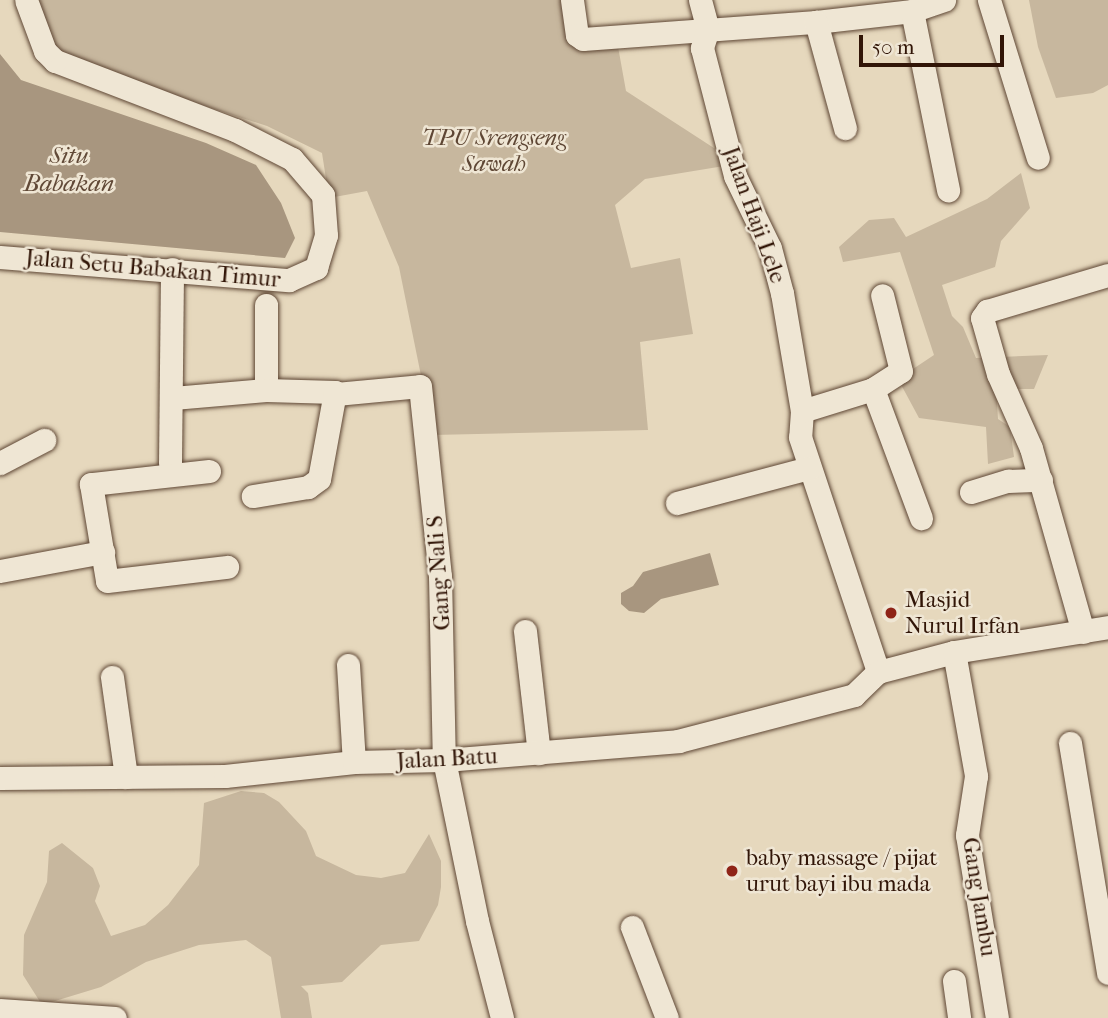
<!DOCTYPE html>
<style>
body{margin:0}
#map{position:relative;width:1108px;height:1018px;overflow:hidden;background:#e6d8bd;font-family:"IM FELL French Canon",serif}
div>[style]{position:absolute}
.green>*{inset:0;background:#c7b79e}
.water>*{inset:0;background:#a8967f}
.roads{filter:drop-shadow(0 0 2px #5e4634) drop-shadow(0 0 2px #5e4634)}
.street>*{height:23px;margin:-11.5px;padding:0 11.5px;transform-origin:11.5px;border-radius:11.5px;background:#efe6d4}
.dots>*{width:19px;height:19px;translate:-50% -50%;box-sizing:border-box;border:4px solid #efe6d4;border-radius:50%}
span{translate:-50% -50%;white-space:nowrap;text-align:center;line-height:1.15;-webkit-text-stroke:5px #efe6d4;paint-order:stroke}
.park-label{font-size:23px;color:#5e4634;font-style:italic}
.street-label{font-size:23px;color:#311507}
.poi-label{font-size:23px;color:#311507}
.left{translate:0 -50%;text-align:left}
.water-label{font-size:24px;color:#614937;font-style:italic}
.scale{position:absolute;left:859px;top:35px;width:145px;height:32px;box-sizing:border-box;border:4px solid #311507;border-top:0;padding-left:9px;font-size:21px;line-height:24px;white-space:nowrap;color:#311507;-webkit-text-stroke:5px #efe6d4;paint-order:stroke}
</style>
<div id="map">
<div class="green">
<div style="clip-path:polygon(36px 0,568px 0,580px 51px,617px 41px,626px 91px,717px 150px,724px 166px,645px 179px,615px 205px,631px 268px,680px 258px,693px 334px,640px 342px,648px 430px,433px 435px,399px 267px,367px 191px,329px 198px,322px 153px,267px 126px,72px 63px,50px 44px)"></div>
<div style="clip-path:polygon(1029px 0,1108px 0,1108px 85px,1093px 93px,1056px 98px,1038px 47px)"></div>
<div style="clip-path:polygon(1021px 173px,1030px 208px,1001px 241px,995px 267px,942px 285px,952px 316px,963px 327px,976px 358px,1048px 355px,1034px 389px,996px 389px,998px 419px,1010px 427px,1014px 457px,988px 464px,986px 427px,919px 418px,898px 379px,934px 355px,900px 252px,843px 262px,839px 247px,869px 220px,894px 218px,906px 237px,987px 199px)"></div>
<div style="clip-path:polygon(241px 791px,264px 793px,279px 802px,306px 831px,316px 856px,356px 875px,381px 878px,405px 873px,429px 834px,441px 861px,441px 887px,438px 905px,419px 941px,381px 945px,342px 982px,301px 986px,308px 993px,312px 1018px,281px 1018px,271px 957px,246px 940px,199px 945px,146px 962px,101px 987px,42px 1005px,23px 975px,24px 935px,47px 882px,49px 851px,62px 843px,93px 868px,100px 886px,95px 901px,111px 936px,145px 925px,168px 905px,199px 865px,204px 803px)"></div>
</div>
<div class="water">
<div style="clip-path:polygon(0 54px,21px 80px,206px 143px,256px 165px,281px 203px,295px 238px,285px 258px,0 232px)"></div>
<div style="clip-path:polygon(710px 553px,719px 585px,661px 599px,644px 613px,629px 611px,621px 604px,621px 593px,633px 586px,643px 572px)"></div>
</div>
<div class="roads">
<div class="street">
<div style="left:572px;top:0;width:35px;rotate:82deg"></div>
<div style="left:577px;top:35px;width:7px;rotate:34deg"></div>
<div style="left:583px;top:39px;width:234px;rotate:-4.2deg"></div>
<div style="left:816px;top:22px;width:97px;rotate:-6.5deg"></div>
<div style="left:912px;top:11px;width:34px;rotate:-19deg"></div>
<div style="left:700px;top:0;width:30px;rotate:75deg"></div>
<div style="left:989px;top:0;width:165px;rotate:72.8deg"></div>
<div style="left:912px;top:11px;width:183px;rotate:78.6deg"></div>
<div style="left:816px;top:22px;width:110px;rotate:74.7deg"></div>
<div style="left:708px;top:29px;width:20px;rotate:108deg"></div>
<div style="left:702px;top:48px;width:132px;rotate:75.5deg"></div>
<div style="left:735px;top:176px;width:80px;rotate:64.1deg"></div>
<div style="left:770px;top:248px;width:47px;rotate:75.1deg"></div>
<div style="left:782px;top:293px;width:120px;rotate:80.4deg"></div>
<div style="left:802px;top:411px;width:26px;rotate:94deg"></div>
<div style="left:800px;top:437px;width:248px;rotate:71.6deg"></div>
<div style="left:0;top:257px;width:290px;rotate:4.6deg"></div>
<div style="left:289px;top:280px;width:30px;rotate:-24deg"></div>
<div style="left:316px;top:268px;width:34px;rotate:-73deg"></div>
<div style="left:326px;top:235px;width:40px;rotate:-94.3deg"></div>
<div style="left:323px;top:195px;width:48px;rotate:-130.7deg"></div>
<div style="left:292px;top:159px;width:64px;rotate:-153deg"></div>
<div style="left:235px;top:130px;width:193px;rotate:-159deg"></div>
<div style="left:55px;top:61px;width:14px;rotate:-135deg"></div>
<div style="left:45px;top:51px;width:54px;rotate:-110.4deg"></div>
<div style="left:873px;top:389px;width:138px;rotate:69.6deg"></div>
<div style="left:266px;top:390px;width:85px;rotate:-90deg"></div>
<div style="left:336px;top:394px;width:84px;rotate:-5.4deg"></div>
<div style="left:420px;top:386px;width:191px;rotate:84deg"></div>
<div style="left:440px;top:576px;width:184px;rotate:88.8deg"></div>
<div style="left:444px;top:760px;width:164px;rotate:78.4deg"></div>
<div style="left:477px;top:921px;width:100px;rotate:75.5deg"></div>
<div style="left:173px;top:398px;width:93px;rotate:-4.9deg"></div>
<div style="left:266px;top:390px;width:69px;rotate:1.7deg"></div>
<div style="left:335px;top:392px;width:88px;rotate:100.4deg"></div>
<div style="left:319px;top:479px;width:14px;rotate:144deg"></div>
<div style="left:308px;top:487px;width:56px;rotate:170.7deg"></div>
<div style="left:802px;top:411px;width:74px;rotate:-17.2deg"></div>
<div style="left:873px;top:389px;width:33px;rotate:-33deg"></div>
<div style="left:901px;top:371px;width:78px;rotate:-104deg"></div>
<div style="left:0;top:463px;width:50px;rotate:-27.6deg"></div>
<div style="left:170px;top:463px;width:194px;rotate:-89.4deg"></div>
<div style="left:209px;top:471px;width:119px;rotate:173.7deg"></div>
<div style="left:91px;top:484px;width:98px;rotate:80.6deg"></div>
<div style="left:107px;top:581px;width:121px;rotate:-6.7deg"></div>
<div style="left:971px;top:492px;width:39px;rotate:-17deg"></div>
<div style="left:1008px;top:481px;width:33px;rotate:-2deg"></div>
<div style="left:677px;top:503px;width:137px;rotate:-14.9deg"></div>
<div style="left:0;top:571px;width:105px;rotate:-10.5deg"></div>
<div style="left:525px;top:631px;width:123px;rotate:83.5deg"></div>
<div style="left:1083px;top:632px;width:191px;rotate:-105.8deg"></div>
<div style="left:1031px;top:448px;width:81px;rotate:-114deg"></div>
<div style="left:998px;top:374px;width:58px;rotate:-105.9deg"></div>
<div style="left:982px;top:318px;width:9px;rotate:-54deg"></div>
<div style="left:987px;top:311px;width:126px;rotate:-16.6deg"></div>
<div style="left:954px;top:652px;width:126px;rotate:79.9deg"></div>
<div style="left:976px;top:776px;width:60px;rotate:98.7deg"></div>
<div style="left:967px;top:835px;width:185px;rotate:80.7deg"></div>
<div style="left:348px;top:665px;width:97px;rotate:86.5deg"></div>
<div style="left:878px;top:672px;width:79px;rotate:-14.7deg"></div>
<div style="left:954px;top:652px;width:156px;rotate:-9.2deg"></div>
<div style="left:112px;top:677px;width:101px;rotate:82deg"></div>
<div style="left:1070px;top:743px;width:233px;rotate:80.6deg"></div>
<div style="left:0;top:778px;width:225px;rotate:-0.5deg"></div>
<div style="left:225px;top:776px;width:130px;rotate:-6.2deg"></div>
<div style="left:354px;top:762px;width:90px;rotate:-1.3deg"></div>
<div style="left:444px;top:760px;width:235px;rotate:-4.6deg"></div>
<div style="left:678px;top:741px;width:182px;rotate:-14.6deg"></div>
<div style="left:854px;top:695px;width:33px;rotate:-44deg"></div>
<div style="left:632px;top:927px;width:97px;rotate:69deg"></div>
<div style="left:954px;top:981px;width:37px;rotate:82deg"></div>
<div style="left:0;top:1010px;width:115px;rotate:4deg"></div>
</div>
</div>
<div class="dots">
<div style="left:891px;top:613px;background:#8f2418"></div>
<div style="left:732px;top:871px;background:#8f2418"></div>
</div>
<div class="park-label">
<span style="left:494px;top:151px">TPU Srengseng<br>Sawah</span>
</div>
<div class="street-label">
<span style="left:754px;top:215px;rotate:70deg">Jalan Haji Lele</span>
<span style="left:153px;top:269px;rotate:5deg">Jalan Setu Babakan Timur</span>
<span style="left:439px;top:573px;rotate:-94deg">Gang Nali S</span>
<span style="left:447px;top:759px;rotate:-3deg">Jalan Batu</span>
<span style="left:979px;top:897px;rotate:81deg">Gang Jambu</span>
</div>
<div class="poi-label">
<span class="left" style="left:905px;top:613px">Masjid<br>Nurul Irfan</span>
<span class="left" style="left:746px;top:871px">baby massage / pijat<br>urut bayi ibu mada</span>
</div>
<div class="water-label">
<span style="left:69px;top:170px">Situ<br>Babakan</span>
</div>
<div class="scale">50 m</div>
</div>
